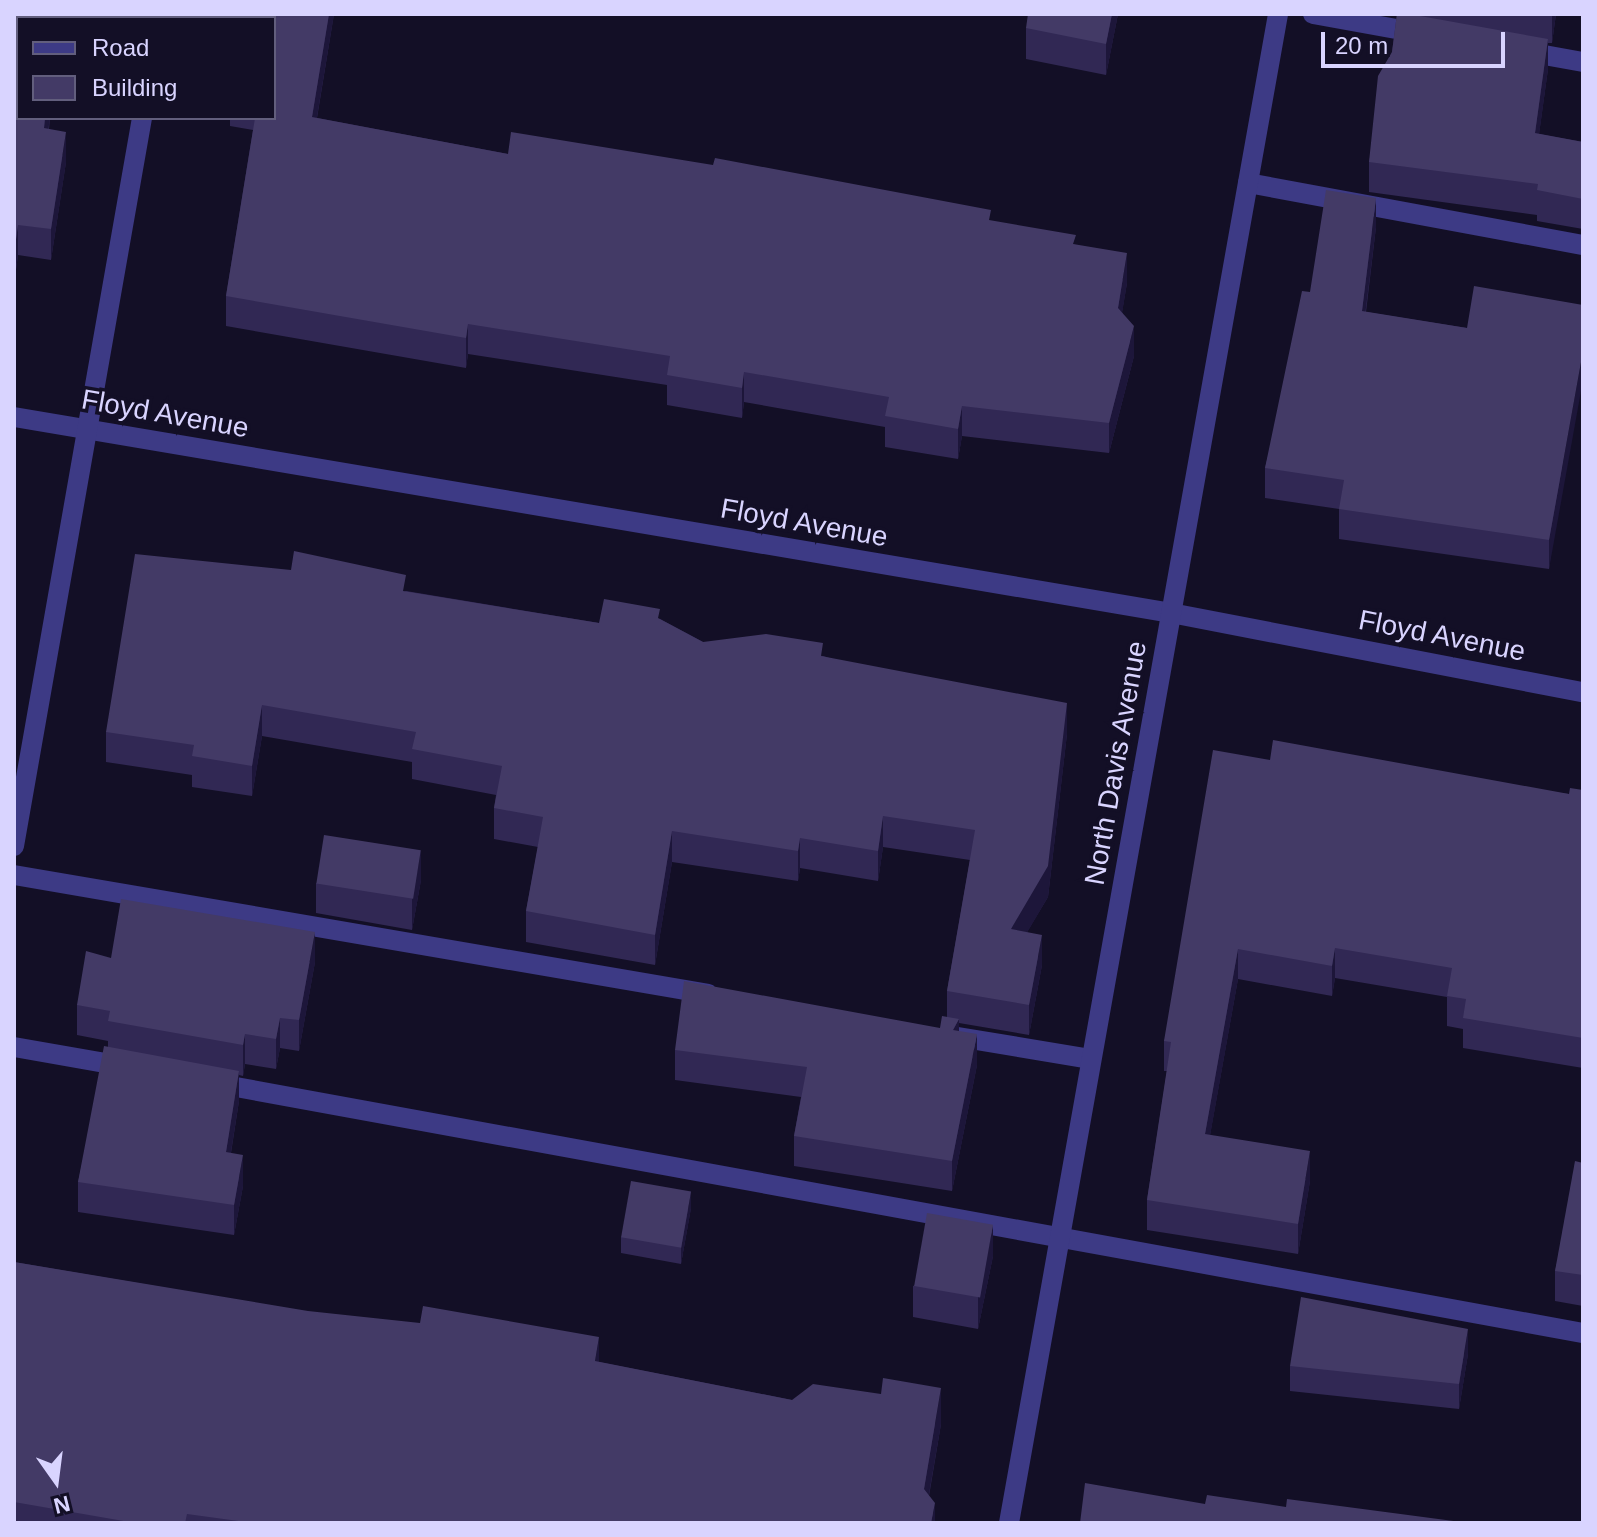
<!DOCTYPE html>
<style>
body{margin:0}
#map{position:relative;width:1597px;height:1537px;overflow:hidden;background:#130f26;font-family:Helvetica,sans-serif}
div>[style]{position:absolute}
.lane>*{height:20px;margin:-10px;padding:0 10px;transform-origin:10px;border-radius:10px;background:#3d3a85}
.street>*{height:20px;margin:-10px;padding:0 10px;transform-origin:10px;border-radius:10px;background:#3d3a85}
.wall>*{inset:0;background:#312854}
.shaded-wall>*{inset:0;background:#1d163a}
.building>*{inset:0;background:#433a66;transform-origin:0 0}
span{translate:-50% -50%;white-space:nowrap;text-align:center;line-height:1.15;-webkit-text-stroke:7px #130f26;paint-order:stroke}
.street-label{font-size:28px;color:#d9d4ff}
.frame{position:absolute;inset:0;border:16px solid #d9d4ff;pointer-events:none}
.legend{position:absolute;left:16px;top:16px;width:260px;height:104px;box-sizing:border-box;background:#130f26;border:2px solid #625e7d;margin:0;padding:10px 14px;list-style:none;font-size:24px;color:#d9d4ff}
.legend li{display:flex;align-items:center;gap:16px;height:40px}
.legend b{width:40px;border:2px solid #625e7d}
.north{position:absolute;left:16px;top:1441px;width:80px;height:80px;-webkit-text-stroke:6px #130f26;paint-order:stroke;rotate:166deg;font-size:22px;font-weight:700;line-height:32px;text-align:center;color:#d9d4ff}
.north::after{content:'';display:block;margin:auto;width:28px;height:36px;background:#d9d4ff;clip-path:polygon(50% 0,100% 100%,50% 72%,0 100%)}
.scale{position:absolute;left:1321px;top:32px;width:184px;height:36px;box-sizing:border-box;border:4px solid #d9d4ff;border-top:0;padding-left:10px;font-size:24px;line-height:28px;white-space:nowrap;color:#d9d4ff;-webkit-text-stroke:6px #130f26;paint-order:stroke}
</style>
<div id="map">
<div class="lane">
<div style="left:1313px;top:14px;width:108px;rotate:10.2deg"></div>
<div style="left:1522px;top:51px;width:62px;rotate:10.2deg"></div>
<div style="left:1248px;top:183px;width:341px;rotate:10.5deg"></div>
<div style="left:14px;top:875px;width:704px;rotate:9.73deg"></div>
<div style="left:952px;top:1036px;width:141px;rotate:9.4deg"></div>
<div style="left:14px;top:1047px;width:115px;rotate:10deg"></div>
<div style="left:214px;top:1083px;width:1392px;rotate:10.35deg"></div>
</div>
<div class="street">
<div style="left:161px;top:18px;width:4px;rotate:-90deg"></div>
<div style="left:14px;top:417px;width:1173px;rotate:9.61deg"></div>
<div style="left:1171px;top:613px;width:420px;rotate:10.9deg"></div>
<div style="left:14px;top:846px;width:739px;rotate:-80.03deg"></div>
<div style="left:1009px;top:1523px;width:1533px;rotate:-79.89deg"></div>
</div>
<div class="wall">
<div style="clip-path:polygon(14px 14px,18px 118px,50px 118px,49px 129px,66px 162px,51px 260px,18px 255px,14px 284px)"></div>
<div style="clip-path:polygon(237px 14px,334px 14px,317px 118px,508px 154px,991px 221px,1076px 245px,1127px 283px,1122px 312px,1134px 356px,1109px 453px,962px 436px,958px 459px,885px 447px,885px 427px,744px 402px,742px 418px,667px 405px,667px 385px,468px 354px,466px 368px,226px 326px,226px 296px,253px 130px,230px 126px,230px 118px,274px 118px)"></div>
<div style="clip-path:polygon(1118px 14px,1106px 75px,1026px 59px,1026px 28px)"></div>
<div style="clip-path:polygon(1397px 14px,1556px 14px,1552px 43px,1548px 43px,1548px 69px,1539px 134px,1583px 142px,1583px 229px,1537px 221px,1537px 215px,1369px 192px,1369px 162px,1392px 52px)"></div>
<div style="clip-path:polygon(1376px 227px,1366px 312px,1467px 328px,1583px 305px,1549px 569px,1339px 539px,1339px 509px,1265px 498px,1265px 468px,1310px 292px)"></div>
<div style="clip-path:polygon(406px 591px,599px 623px,660px 619px,703px 642px,823px 656px,1067px 734px,1048px 897px,1027px 932px,1042px 965px,1029px 1035px,959px 1023px,959px 1031px,977px 1065px,952px 1191px,794px 1166px,794px 1136px,801px 1097px,675px 1080px,675px 1050px,940px 1028px,947px 1017px,947px 991px,970px 860px,883px 847px,878px 881px,800px 868px,798px 881px,672px 862px,655px 965px,526px 942px,526px 911px,538px 847px,494px 839px,494px 808px,496px 795px,412px 779px,412px 762px,262px 736px,252px 796px,192px 787px,192px 775px,106px 762px,106px 732px)"></div>
<div style="clip-path:polygon(1270px 760px,1569px 794px,1583px 790px,1583px 1068px,1463px 1048px,1463px 1029px,1447px 1026px,1447px 997px,1335px 978px,1332px 996px,1238px 979px,1210px 1135px,1310px 1181px,1298px 1254px,1147px 1230px,1147px 1200px,1167px 1071px,1164px 1071px,1164px 1041px)"></div>
<div style="clip-path:polygon(421px 880px,412px 930px,316px 913px,316px 883px)"></div>
<div style="clip-path:polygon(111px 958px,315px 962px,299px 1051px,280px 1048px,276px 1069px,245px 1064px,243px 1076px,239px 1075px,239px 1101px,231px 1153px,243px 1186px,234px 1235px,78px 1212px,78px 1182px,108px 1047px,108px 1041px,77px 1035px,77px 1005px)"></div>
<div style="clip-path:polygon(1583px 1163px,1583px 1306px,1555px 1301px,1555px 1271px)"></div>
<div style="clip-path:polygon(691px 1208px,681px 1264px,621px 1253px,621px 1237px)"></div>
<div style="clip-path:polygon(993px 1256px,978px 1329px,913px 1317px,913px 1286px)"></div>
<div style="clip-path:polygon(14px 1262px,599px 1362px,792px 1400px,941px 1424px,929px 1496px,935px 1523px,14px 1523px)"></div>
<div style="clip-path:polygon(1468px 1354px,1459px 1409px,1290px 1391px,1290px 1366px)"></div>
</div>
<div class="shaded-wall">
<div style="clip-path:polygon(329px 14px,334px 14px,312px 147px,312px 117px)"></div>
<div style="clip-path:polygon(1112px 14px,1118px 14px,1106px 75px,1106px 44px)"></div>
<div style="clip-path:polygon(1552px 14px,1556px 14px,1552px 43px)"></div>
<div style="clip-path:polygon(1548px 39px,1548px 69px,1535px 164px,1535px 133px)"></div>
<div style="clip-path:polygon(45px 118px,50px 118px,44px 158px,44px 128px)"></div>
<div style="clip-path:polygon(66px 132px,66px 162px,51px 260px,51px 229px)"></div>
<div style="clip-path:polygon(1376px 198px,1376px 227px,1362px 340px,1362px 311px)"></div>
<div style="clip-path:polygon(18px 225px,18px 255px,14px 284px,14px 254px)"></div>
<div style="clip-path:polygon(1127px 253px,1127px 283px,1118px 338px,1118px 308px)"></div>
<div style="clip-path:polygon(468px 324px,468px 354px,466px 368px,466px 338px)"></div>
<div style="clip-path:polygon(1134px 326px,1134px 356px,1109px 453px,1109px 423px)"></div>
<div style="clip-path:polygon(1583px 351px,1583px 380px,1549px 569px,1549px 540px)"></div>
<div style="clip-path:polygon(744px 372px,744px 402px,742px 418px,742px 388px)"></div>
<div style="clip-path:polygon(962px 406px,962px 436px,958px 459px,958px 429px)"></div>
<div style="clip-path:polygon(1067px 703px,1067px 734px,1048px 897px,1011px 960px,1011px 929px)"></div>
<div style="clip-path:polygon(262px 705px,262px 736px,252px 796px,252px 766px)"></div>
<div style="clip-path:polygon(883px 816px,883px 847px,878px 881px,878px 851px)"></div>
<div style="clip-path:polygon(672px 831px,672px 862px,655px 965px,655px 935px)"></div>
<div style="clip-path:polygon(800px 838px,800px 868px,798px 881px,798px 851px)"></div>
<div style="clip-path:polygon(421px 850px,421px 880px,412px 930px,412px 900px)"></div>
<div style="clip-path:polygon(315px 932px,315px 962px,299px 1051px,299px 1020px)"></div>
<div style="clip-path:polygon(1042px 935px,1042px 965px,1029px 1035px,1029px 1005px)"></div>
<div style="clip-path:polygon(1335px 948px,1335px 978px,1332px 996px,1332px 966px)"></div>
<div style="clip-path:polygon(1238px 949px,1238px 979px,1205px 1164px,1205px 1134px)"></div>
<div style="clip-path:polygon(280px 1018px,280px 1048px,276px 1069px,276px 1039px)"></div>
<div style="clip-path:polygon(959px 1019px,959px 1050px,953px 1030px)"></div>
<div style="clip-path:polygon(245px 1034px,245px 1064px,243px 1076px,243px 1045px)"></div>
<div style="clip-path:polygon(977px 1034px,977px 1065px,952px 1191px,952px 1161px)"></div>
<div style="clip-path:polygon(239px 1071px,239px 1101px,226px 1183px,226px 1152px)"></div>
<div style="clip-path:polygon(1310px 1151px,1310px 1181px,1298px 1254px,1298px 1224px)"></div>
<div style="clip-path:polygon(243px 1155px,243px 1186px,234px 1235px,234px 1205px)"></div>
<div style="clip-path:polygon(691px 1192px,691px 1208px,681px 1264px,681px 1248px)"></div>
<div style="clip-path:polygon(993px 1225px,993px 1256px,978px 1329px,978px 1298px)"></div>
<div style="clip-path:polygon(1468px 1329px,1468px 1354px,1459px 1409px,1459px 1384px)"></div>
<div style="clip-path:polygon(599px 1337px,599px 1373px,595px 1361px)"></div>
<div style="clip-path:polygon(941px 1388px,941px 1424px,924px 1523px,924px 1489px)"></div>
<div style="clip-path:polygon(935px 1503px,935px 1523px,931px 1523px)"></div>
</div>
<div class="building">
<div style="clip-path:polygon(14px 14px,63px 14px,62px 18px,18px 18px,18px 118px,45px 118px,44px 128px,66px 132px,51px 229px,18px 225px,14px 254px)"></div>
<div style="clip-path:polygon(237px 14px,329px 14px,312px 117px,508px 154px,511px 132px,713px 165px,715px 158px,991px 210px,989px 220px,1076px 235px,1073px 244px,1127px 253px,1118px 308px,1134px 326px,1109px 423px,962px 406px,958px 429px,885px 416px,889px 397px,744px 372px,742px 388px,667px 375px,670px 356px,468px 324px,466px 338px,226px 296px,255px 118px,274px 118px,274px 18px,236px 18px)"></div>
<div style="clip-path:polygon(1028px 14px,1112px 14px,1106px 44px,1026px 28px)"></div>
<div style="clip-path:polygon(1397px 14px,1409px 14px,1548px 39px,1535px 133px,1583px 142px,1583px 199px,1537px 190px,1538px 184px,1369px 162px,1378px 76px,1392px 52px)"></div>
<div style="clip-path:polygon(1326px 190px,1376px 198px,1362px 311px,1467px 328px,1474px 286px,1583px 305px,1583px 351px,1549px 540px,1339px 509px,1344px 480px,1265px 468px,1302px 291px,1310px 292px)"></div>
<div style="clip-path:polygon(294px 551px,406px 575px,403px 591px,599px 623px,604px 599px,660px 609px,658px 618px,703px 642px,766px 634px,823px 643px,821px 656px,1067px 703px,1048px 866px,1011px 929px,1042px 935px,1029px 1005px,947px 991px,975px 830px,883px 816px,878px 851px,800px 838px,798px 851px,672px 831px,655px 935px,526px 911px,543px 817px,494px 808px,502px 766px,412px 749px,416px 732px,262px 705px,252px 766px,192px 756px,194px 745px,106px 732px,135px 554px,291px 570px)"></div>
<div style="clip-path:polygon(1273px 740px,1569px 794px,1570px 788px,1583px 790px,1583px 1038px,1463px 1018px,1466px 999px,1447px 996px,1452px 968px,1335px 948px,1332px 966px,1238px 949px,1205px 1134px,1310px 1151px,1298px 1224px,1147px 1200px,1171px 1042px,1164px 1041px,1213px 750px,1270px 760px)"></div>
<div style="left:324px;top:835px;width:98px;height:49px;rotate:9deg"></div>
<div style="clip-path:polygon(121px 899px,315px 932px,299px 1020px,280px 1018px,276px 1039px,245px 1034px,243px 1045px,108px 1021px,110px 1011px,77px 1005px,86px 951px,111px 958px)"></div>
<div style="clip-path:polygon(684px 981px,940px 1028px,942px 1016px,959px 1019px,953px 1030px,977px 1034px,952px 1161px,794px 1136px,807px 1067px,675px 1050px)"></div>
<div style="clip-path:polygon(104px 1046px,239px 1071px,226px 1152px,243px 1155px,234px 1205px,78px 1182px)"></div>
<div style="clip-path:polygon(1575px 1161px,1583px 1163px,1583px 1275px,1555px 1271px)"></div>
<div style="left:631px;top:1181px;width:61px;height:57px;rotate:10deg"></div>
<div style="left:927px;top:1213px;width:67px;height:74px;rotate:10deg"></div>
<div style="clip-path:polygon(14px 1262px,308px 1311px,420px 1323px,423px 1306px,599px 1337px,595px 1361px,792px 1400px,813px 1384px,881px 1394px,883px 1378px,941px 1388px,924px 1489px,935px 1503px,931px 1523px,253px 1523px,187px 1514px,185px 1523px,135px 1523px,14px 1502px)"></div>
<div style="clip-path:polygon(1301px 1297px,1468px 1329px,1459px 1384px,1290px 1366px)"></div>
<div style="clip-path:polygon(1085px 1483px,1205px 1504px,1207px 1495px,1286px 1507px,1287px 1499px,1461px 1522px,1080px 1523px)"></div>
</div>
<div class="street-label">
<span style="left:165px;top:414px;rotate:10deg">Floyd Avenue</span>
<span style="left:804px;top:523px;rotate:10deg">Floyd Avenue</span>
<span style="left:1442px;top:636px;rotate:11deg">Floyd Avenue</span>
<span style="left:1116px;top:763px;rotate:-80deg">North Davis Avenue</span>
</div>
<div class="frame"></div>
<ul class="legend">
<li><b style="height:10px;background:#3d3a85"></b>Road</li>
<li><b style="height:22px;background:#433a66"></b>Building</li>
</ul>
<div class="north">N</div>
<div class="scale">20 m</div>
</div>
